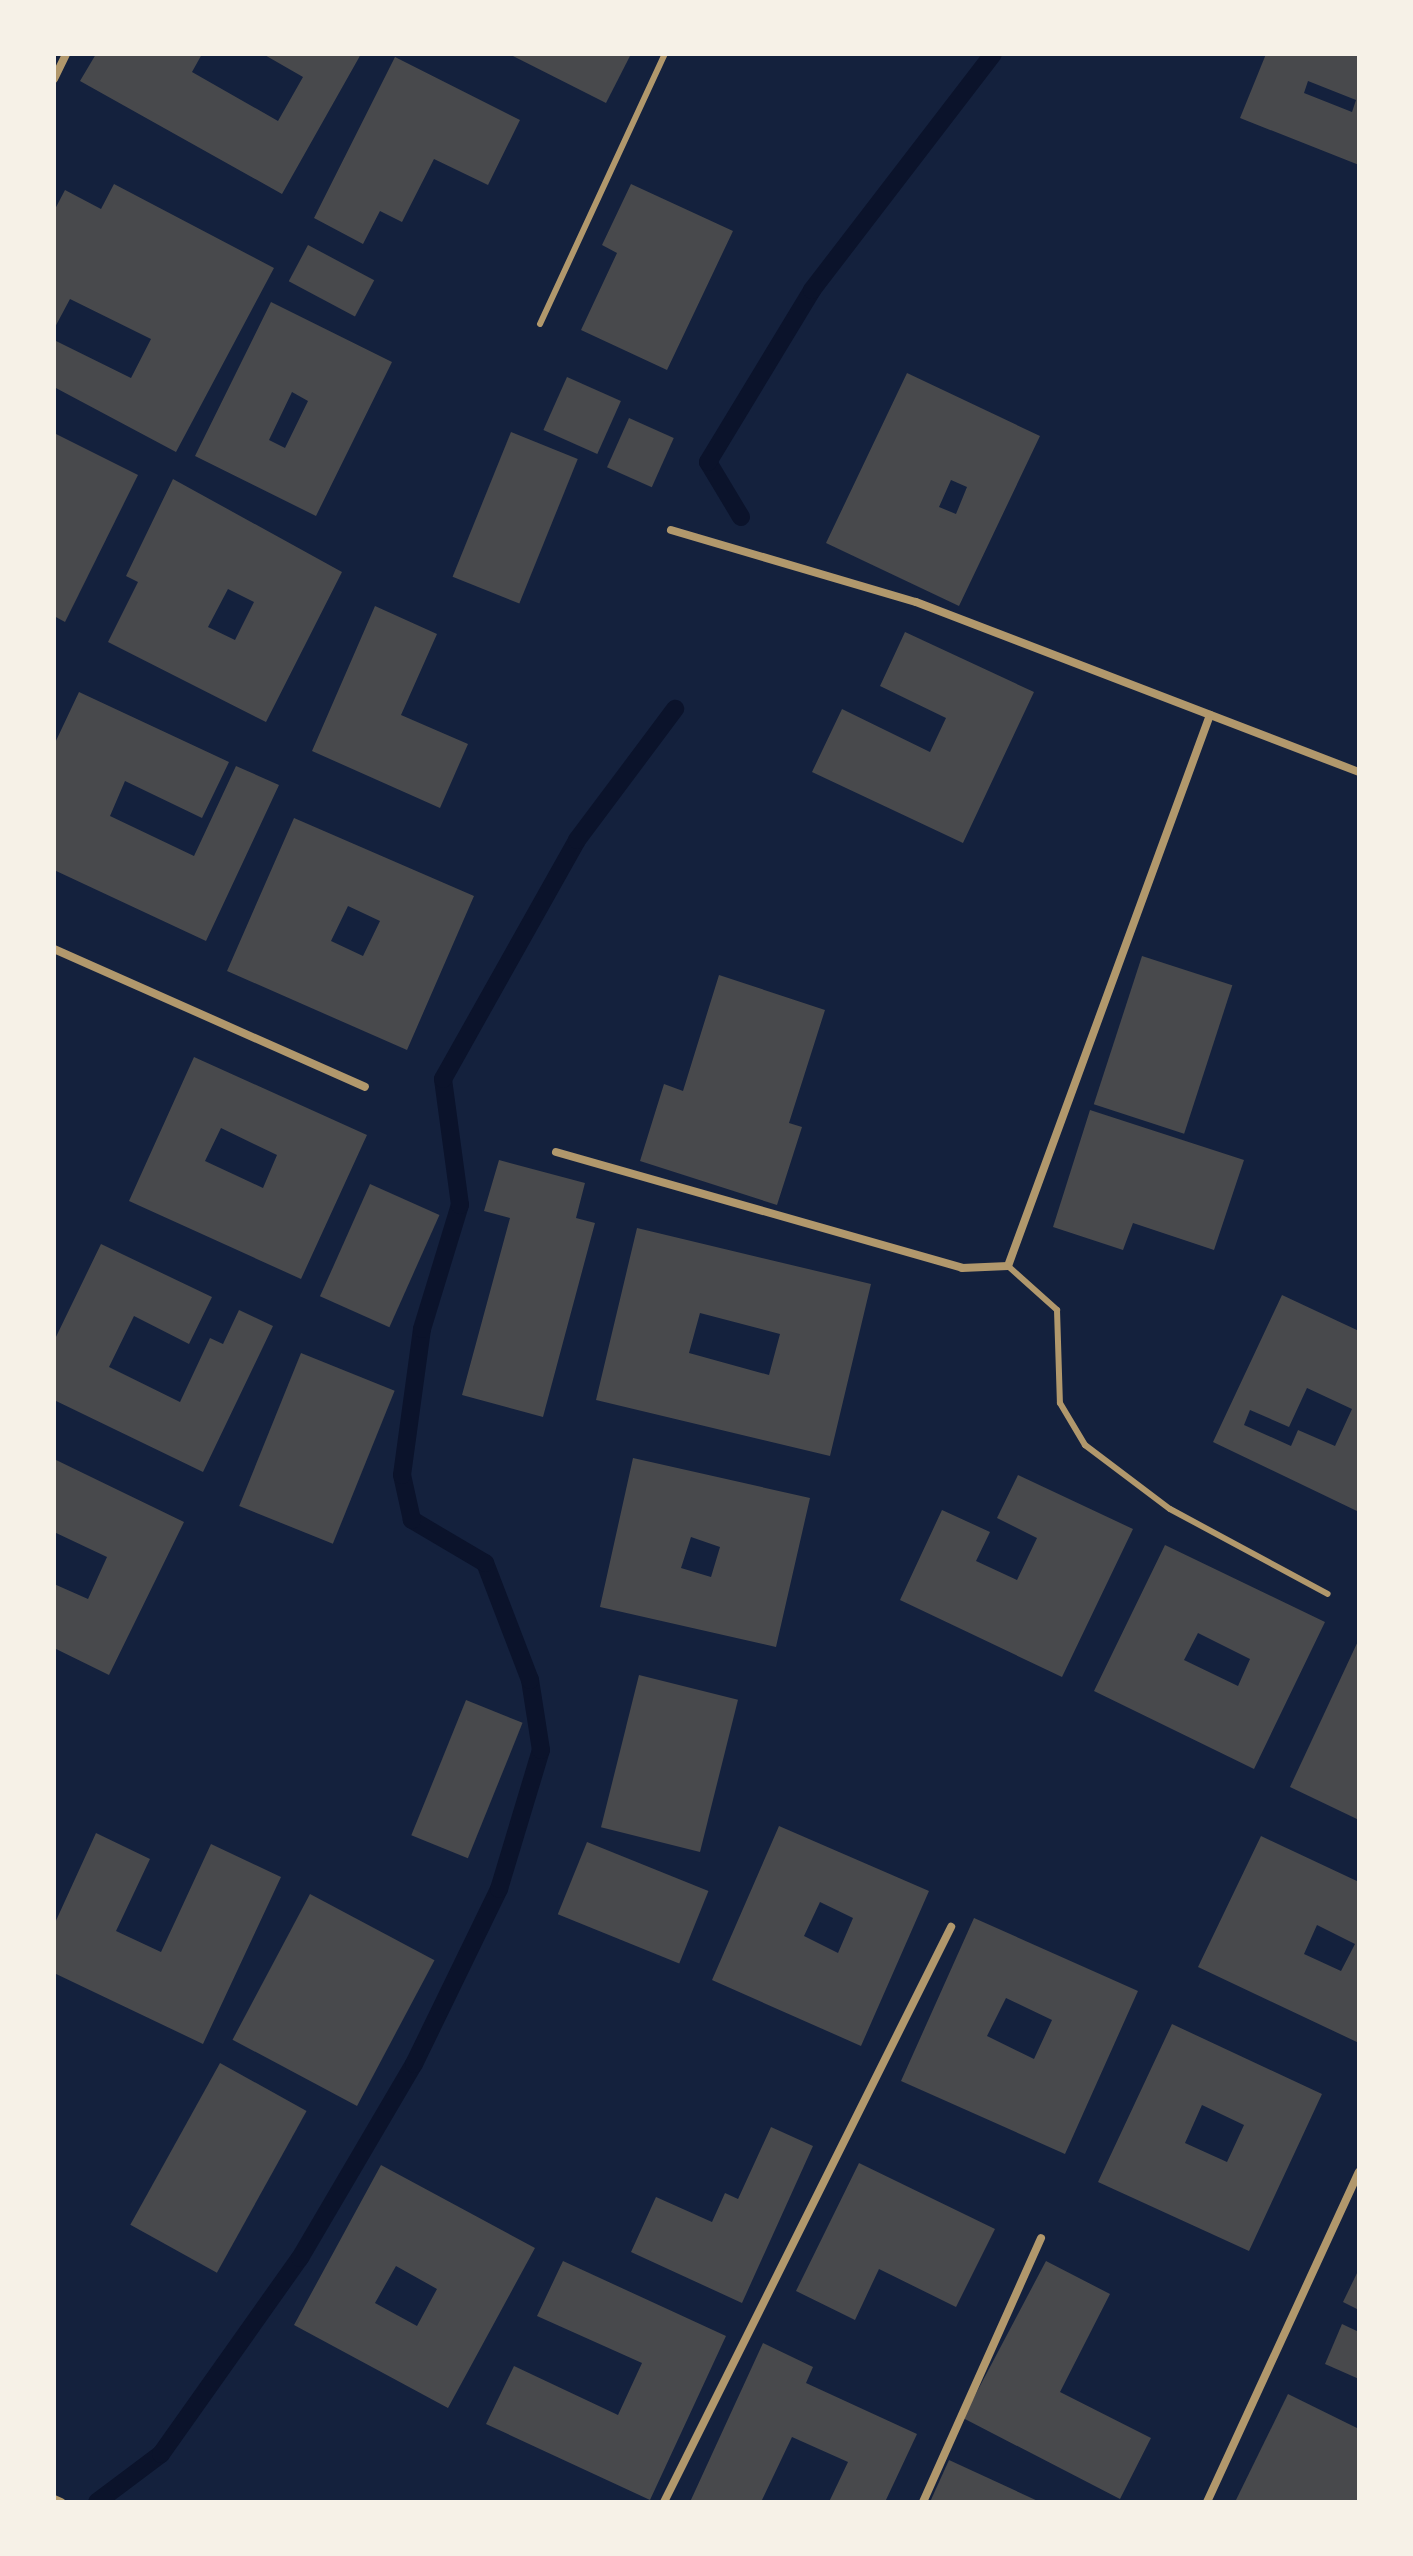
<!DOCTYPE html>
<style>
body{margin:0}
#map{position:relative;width:1413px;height:2556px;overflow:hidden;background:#14213d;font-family:"DM Sans",sans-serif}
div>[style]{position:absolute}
.stream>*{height:18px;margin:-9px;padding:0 9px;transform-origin:9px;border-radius:9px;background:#0b132b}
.building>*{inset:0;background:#48494c;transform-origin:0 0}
.service>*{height:6px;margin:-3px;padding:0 3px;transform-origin:3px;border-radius:3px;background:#b1986c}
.minor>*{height:8px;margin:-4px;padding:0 4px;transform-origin:4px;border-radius:4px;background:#b1986c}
span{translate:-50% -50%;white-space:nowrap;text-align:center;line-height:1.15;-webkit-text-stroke:6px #f6f1e7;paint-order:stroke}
.frame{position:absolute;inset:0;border:56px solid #f6f1e7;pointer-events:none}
</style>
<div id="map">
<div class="stream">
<div style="left:741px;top:517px;width:64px;rotate:-121deg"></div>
<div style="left:708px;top:462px;width:201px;rotate:-58.8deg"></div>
<div style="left:812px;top:290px;width:297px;rotate:-52.5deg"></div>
<div style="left:97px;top:2502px;width:80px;rotate:-36.9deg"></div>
<div style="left:161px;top:2454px;width:240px;rotate:-54.7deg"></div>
<div style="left:300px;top:2258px;width:225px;rotate:-59.6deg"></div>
<div style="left:414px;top:2064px;width:195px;rotate:-64.1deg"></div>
<div style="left:499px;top:1889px;width:145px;rotate:-73.2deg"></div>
<div style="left:541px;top:1750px;width:71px;rotate:-98.9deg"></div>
<div style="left:530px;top:1680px;width:125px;rotate:-111deg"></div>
<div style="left:485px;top:1563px;width:85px;rotate:-149.5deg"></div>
<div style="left:412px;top:1520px;width:46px;rotate:-102.5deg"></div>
<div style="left:402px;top:1475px;width:147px;rotate:-82.2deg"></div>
<div style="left:422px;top:1329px;width:130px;rotate:-73deg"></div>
<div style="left:460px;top:1205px;width:127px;rotate:-97.7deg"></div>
<div style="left:443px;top:1079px;width:274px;rotate:-60.7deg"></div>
<div style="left:577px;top:840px;width:164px;rotate:-53.2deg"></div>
</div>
<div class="building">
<div style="clip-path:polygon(96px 54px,202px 54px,192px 72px,278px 121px,303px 77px,263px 54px,361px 54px,282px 194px,80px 81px)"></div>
<div style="clip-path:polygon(509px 54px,631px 54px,606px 103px)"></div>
<div style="clip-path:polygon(evenodd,1266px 54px,1359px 54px,1359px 165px,1240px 118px,1266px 54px,1308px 81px,1356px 100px,1352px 112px,1304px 93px,1308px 81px)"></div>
<div style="clip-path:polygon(395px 57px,520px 120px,488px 185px,434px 159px,402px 222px,380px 211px,363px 244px,314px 218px)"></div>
<div style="clip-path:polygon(114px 184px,274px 268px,176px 452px,54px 387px,54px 340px,131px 378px,151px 339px,70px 299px,54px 329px,54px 211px,65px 190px,101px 209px)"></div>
<div style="clip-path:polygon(631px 184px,733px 231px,667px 370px,581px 330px,617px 253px,602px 245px)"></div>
<div style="left:308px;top:245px;width:75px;height:41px;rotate:28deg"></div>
<div style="clip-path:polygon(evenodd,271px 302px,392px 362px,316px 516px,195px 456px,271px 302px,292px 392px,308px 401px,285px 448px,269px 440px,292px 392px)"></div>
<div style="clip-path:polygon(evenodd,907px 373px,1040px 436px,959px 606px,826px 543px,907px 373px,951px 480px,967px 487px,956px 514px,939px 507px,951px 480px)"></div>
<div style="left:567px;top:377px;width:59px;height:58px;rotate:24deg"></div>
<div style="left:629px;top:418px;width:49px;height:54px;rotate:24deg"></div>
<div style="left:511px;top:432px;width:72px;height:156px;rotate:22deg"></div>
<div style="clip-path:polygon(54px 433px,138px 475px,65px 622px,54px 616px)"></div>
<div style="clip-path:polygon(evenodd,173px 479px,342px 572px,266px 722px,108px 642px,138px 582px,126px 576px,173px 479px,228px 589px,254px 602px,235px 640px,208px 627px,228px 589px)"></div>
<div style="clip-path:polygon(375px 606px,437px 634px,401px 715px,468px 744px,440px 808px,312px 751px)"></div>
<div style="clip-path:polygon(905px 632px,1034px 692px,963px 843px,812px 772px,842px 709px,930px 752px,946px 718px,880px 686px)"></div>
<div style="clip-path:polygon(79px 692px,229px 762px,202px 818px,125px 781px,110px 816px,194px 856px,236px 766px,279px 785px,206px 941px,54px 870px,54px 745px)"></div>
<div style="clip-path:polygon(evenodd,294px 818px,474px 896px,407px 1050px,227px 971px,294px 818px,348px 906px,380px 921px,363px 956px,331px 941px,348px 906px)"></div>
<div style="left:1142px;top:956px;width:95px;height:156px;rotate:18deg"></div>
<div style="clip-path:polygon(719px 975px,825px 1010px,789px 1123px,802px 1127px,777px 1205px,640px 1161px,664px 1084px,683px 1091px)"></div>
<div style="clip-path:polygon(evenodd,194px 1057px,367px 1135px,301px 1279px,129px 1201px,194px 1057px,221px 1128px,277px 1155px,263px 1188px,205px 1161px,221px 1128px)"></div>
<div style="clip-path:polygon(1090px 1110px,1244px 1160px,1214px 1250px,1133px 1223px,1123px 1250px,1053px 1227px)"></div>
<div style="clip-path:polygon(499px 1160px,585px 1183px,576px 1218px,595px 1223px,543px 1417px,462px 1395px,510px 1218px,484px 1211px)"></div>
<div style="left:370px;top:1184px;width:76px;height:123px;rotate:24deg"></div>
<div style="clip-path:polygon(evenodd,637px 1228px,871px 1284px,830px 1456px,596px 1400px,637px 1228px,700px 1313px,780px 1334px,769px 1375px,689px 1353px,700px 1313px)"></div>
<div style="clip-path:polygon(101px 1244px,212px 1297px,189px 1344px,134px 1316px,109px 1367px,180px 1402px,210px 1338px,223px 1344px,239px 1310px,273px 1326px,203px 1472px,54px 1400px,54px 1341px)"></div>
<div style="clip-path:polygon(evenodd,1282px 1295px,1359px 1331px,1359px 1512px,1213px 1442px,1282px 1295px,1307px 1388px,1352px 1409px,1335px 1446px,1298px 1430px,1291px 1446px,1244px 1425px,1250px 1410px,1289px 1427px,1307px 1388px)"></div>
<div style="left:301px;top:1353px;width:101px;height:165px;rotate:22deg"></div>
<div style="clip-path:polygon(evenodd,633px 1458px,810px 1498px,776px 1647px,600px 1607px,633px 1458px,691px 1537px,720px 1547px,711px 1577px,681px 1568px,691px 1537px)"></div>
<div style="clip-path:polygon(54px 1459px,184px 1522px,109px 1675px,54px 1648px,54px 1584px,88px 1599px,107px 1557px,54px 1532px)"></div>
<div style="clip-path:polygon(1018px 1475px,1133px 1529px,1062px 1677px,900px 1600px,942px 1510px,990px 1532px,976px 1561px,1017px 1580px,1037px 1538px,997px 1518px)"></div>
<div style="clip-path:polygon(evenodd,1165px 1545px,1325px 1622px,1254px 1769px,1094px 1691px,1165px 1545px,1198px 1633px,1250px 1659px,1238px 1686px,1184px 1660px,1198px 1633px)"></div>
<div style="clip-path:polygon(1359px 1639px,1359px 1820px,1290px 1787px)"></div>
<div style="left:639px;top:1675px;width:102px;height:157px;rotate:14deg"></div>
<div style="left:466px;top:1700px;width:61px;height:146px;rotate:22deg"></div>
<div style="clip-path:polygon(evenodd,779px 1826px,929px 1891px,861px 2046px,712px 1980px,779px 1826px,820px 1902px,853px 1918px,838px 1953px,804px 1936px,820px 1902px)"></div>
<div style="clip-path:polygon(96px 1833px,150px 1859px,116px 1931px,161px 1952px,211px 1844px,281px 1877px,203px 2044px,54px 1973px,54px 1925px)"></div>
<div style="clip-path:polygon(evenodd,1261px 1836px,1359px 1882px,1359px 2043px,1198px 1967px,1261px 1836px,1317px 1925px,1355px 1944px,1341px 1971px,1304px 1954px,1317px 1925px)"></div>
<div style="left:587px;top:1842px;width:131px;height:78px;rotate:22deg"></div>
<div style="left:310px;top:1894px;width:141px;height:165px;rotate:28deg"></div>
<div style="clip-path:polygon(evenodd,974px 1918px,1138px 1991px,1065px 2154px,901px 2081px,974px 1918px,1006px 1998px,1052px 2020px,1034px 2059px,987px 2036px,1006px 1998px)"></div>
<div style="clip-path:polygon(evenodd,1172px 2024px,1322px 2094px,1249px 2251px,1098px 2182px,1172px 2024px,1202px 2105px,1244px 2125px,1227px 2162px,1185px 2143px,1202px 2105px)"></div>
<div style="left:220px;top:2063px;width:99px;height:185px;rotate:29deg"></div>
<div style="clip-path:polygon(771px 2127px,813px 2146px,742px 2303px,631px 2252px,656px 2197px,712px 2222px,725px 2193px,738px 2199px)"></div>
<div style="clip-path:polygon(859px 2163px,995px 2229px,956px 2307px,879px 2269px,855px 2320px,796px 2291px)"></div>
<div style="clip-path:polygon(evenodd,381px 2165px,535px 2248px,448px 2408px,294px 2325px,381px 2165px,396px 2266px,437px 2289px,417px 2326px,375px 2303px,396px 2266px)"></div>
<div style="clip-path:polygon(563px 2261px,726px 2336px,650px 2500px,486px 2424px,514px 2366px,618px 2415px,642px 2363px,537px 2316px)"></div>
<div style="clip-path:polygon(1046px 2261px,1110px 2294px,1060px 2392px,1151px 2438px,1120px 2499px,963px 2418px)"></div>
<div style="clip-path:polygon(1359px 2269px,1359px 2310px,1343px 2302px)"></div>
<div style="clip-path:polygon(1342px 2324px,1359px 2332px,1359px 2379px,1325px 2364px)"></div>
<div style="clip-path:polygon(763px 2343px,813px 2367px,806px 2383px,917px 2434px,885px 2502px,829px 2502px,848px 2462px,792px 2437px,762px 2500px,768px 2502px,690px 2502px)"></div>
<div style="clip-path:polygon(1288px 2394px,1359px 2429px,1359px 2502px,1235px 2502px)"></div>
<div style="clip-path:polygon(949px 2460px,1040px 2502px,930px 2502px)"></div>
</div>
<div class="service">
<div style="left:540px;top:324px;width:298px;rotate:-65.2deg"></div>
<div style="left:1008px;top:1266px;width:66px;rotate:41.9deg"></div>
<div style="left:1057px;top:1310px;width:93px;rotate:88.2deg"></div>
<div style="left:1060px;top:1403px;width:49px;rotate:59.2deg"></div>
<div style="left:1085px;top:1445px;width:106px;rotate:37deg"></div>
<div style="left:1170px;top:1509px;width:179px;rotate:28.3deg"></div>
</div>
<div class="minor">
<div style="left:54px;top:79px;width:28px;rotate:-64deg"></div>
<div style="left:671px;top:530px;width:255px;rotate:16.4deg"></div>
<div style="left:916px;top:602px;width:474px;rotate:21deg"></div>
<div style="left:54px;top:949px;width:340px;rotate:23.9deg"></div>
<div style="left:556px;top:1152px;width:422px;rotate:15.9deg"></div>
<div style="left:962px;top:1268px;width:46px;rotate:-2.5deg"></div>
<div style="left:1008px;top:1266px;width:587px;rotate:-69.87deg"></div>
<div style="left:54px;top:2499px;width:8px;rotate:23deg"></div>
<div style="left:664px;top:2502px;width:643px;rotate:-63.47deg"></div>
<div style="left:923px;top:2502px;width:289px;rotate:-65.9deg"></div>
<div style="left:1207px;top:2502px;width:363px;rotate:-65.3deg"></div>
</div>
<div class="frame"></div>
</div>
